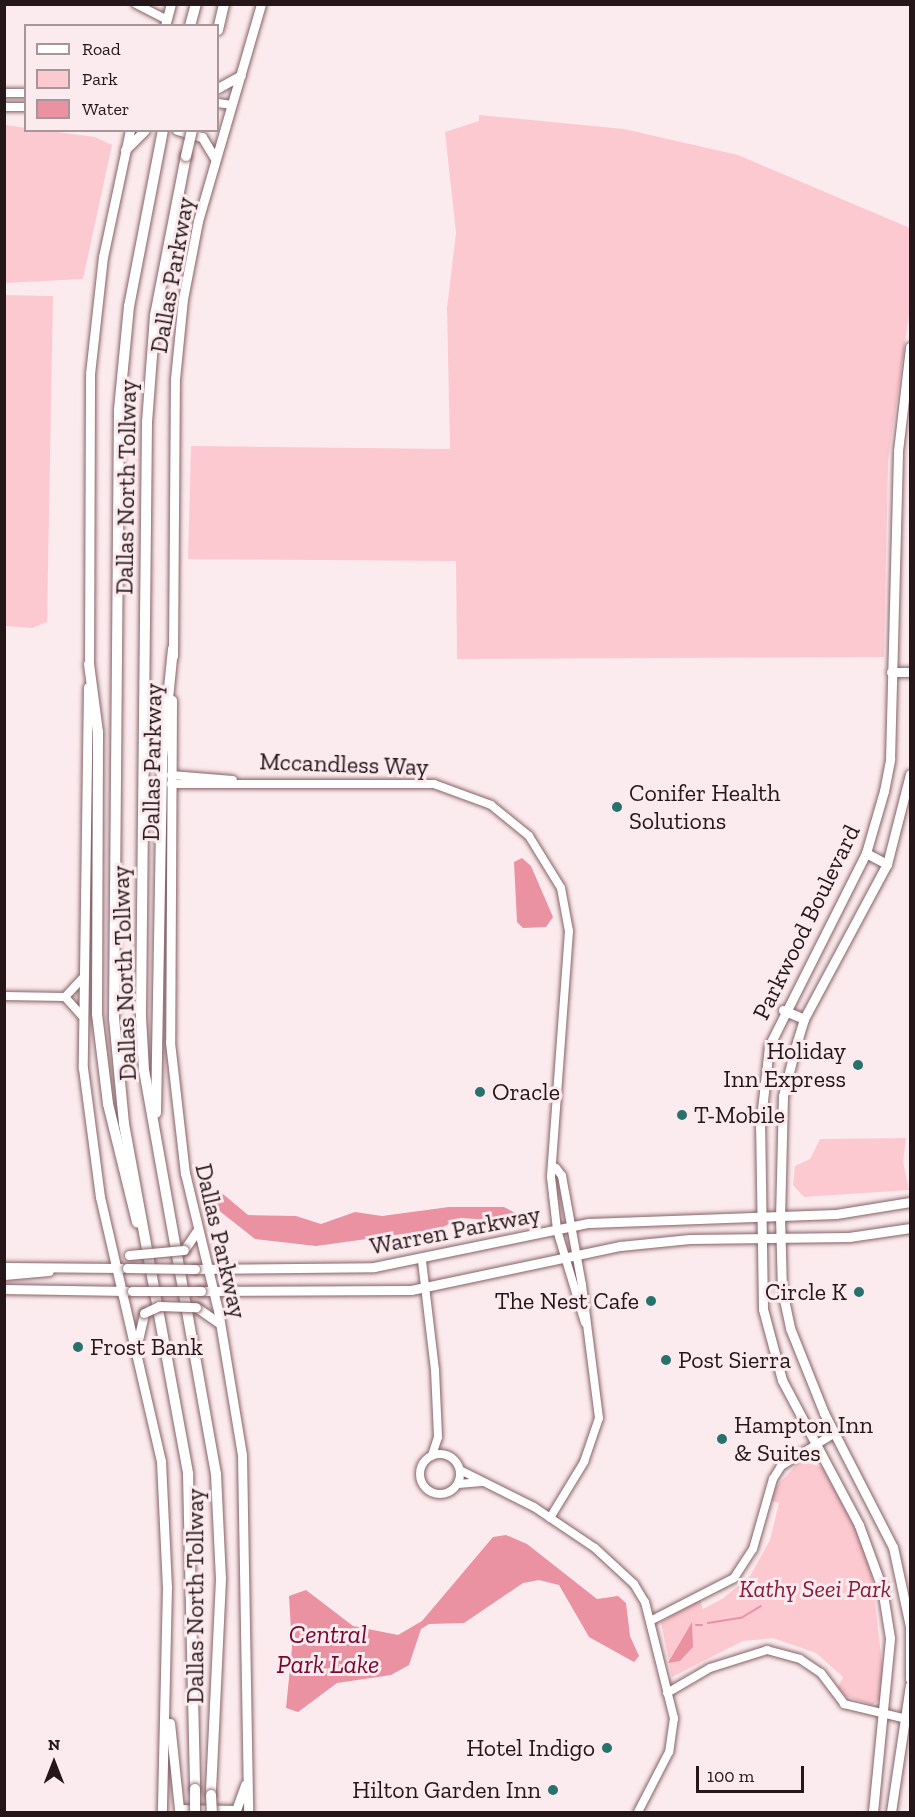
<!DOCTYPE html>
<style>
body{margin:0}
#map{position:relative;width:915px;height:1817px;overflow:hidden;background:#fcebee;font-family:"Zilla Slab",serif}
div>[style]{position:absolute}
.green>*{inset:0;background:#fdc9d1}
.water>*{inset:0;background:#ea91a2}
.stream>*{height:2px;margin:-1px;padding:0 1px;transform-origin:1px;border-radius:1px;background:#ea91a2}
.roads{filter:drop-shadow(0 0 2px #866268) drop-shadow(0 0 2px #866268)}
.minor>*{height:8px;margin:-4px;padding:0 4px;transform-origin:4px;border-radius:4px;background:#fff}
.minor>.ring{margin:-4px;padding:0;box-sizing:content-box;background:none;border:8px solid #fff;border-radius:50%}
.major>*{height:9px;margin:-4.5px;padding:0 4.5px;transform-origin:4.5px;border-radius:4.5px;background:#fff}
.highway>*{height:10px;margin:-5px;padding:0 5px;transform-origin:5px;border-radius:5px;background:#fff}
.bridges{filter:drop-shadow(0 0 2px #866268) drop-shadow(0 0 2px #866268)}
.major-bridge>*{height:9px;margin:-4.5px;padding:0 4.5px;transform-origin:4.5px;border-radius:4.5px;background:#fff}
.highway-bridge>*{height:10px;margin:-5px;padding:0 5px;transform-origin:5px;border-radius:5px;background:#fff}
.dots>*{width:16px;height:16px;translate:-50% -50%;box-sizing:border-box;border:3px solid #fcebee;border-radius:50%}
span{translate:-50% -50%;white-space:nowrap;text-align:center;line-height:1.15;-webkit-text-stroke:6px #fcebee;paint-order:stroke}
.street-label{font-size:24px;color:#241619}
.poi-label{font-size:24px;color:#241619}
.left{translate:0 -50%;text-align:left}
.right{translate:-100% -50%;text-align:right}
.park-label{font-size:24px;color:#851e3e;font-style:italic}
.water-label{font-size:26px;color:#740730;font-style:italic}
.frame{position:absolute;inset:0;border:6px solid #241619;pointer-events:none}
.legend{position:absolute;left:24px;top:24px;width:195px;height:108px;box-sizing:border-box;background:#fcebee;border:2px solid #a69699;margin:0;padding:8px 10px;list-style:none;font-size:18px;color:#241619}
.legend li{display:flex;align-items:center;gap:12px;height:30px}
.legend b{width:30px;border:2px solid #a69699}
.north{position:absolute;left:24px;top:1733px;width:60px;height:60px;-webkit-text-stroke:4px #fcebee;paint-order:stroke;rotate:0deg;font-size:16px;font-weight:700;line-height:24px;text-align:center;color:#241619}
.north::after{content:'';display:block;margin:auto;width:21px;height:27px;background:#241619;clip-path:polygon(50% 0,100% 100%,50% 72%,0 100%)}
.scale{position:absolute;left:696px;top:1766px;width:108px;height:27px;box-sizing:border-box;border:3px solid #241619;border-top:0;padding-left:8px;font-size:18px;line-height:21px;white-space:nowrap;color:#241619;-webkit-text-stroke:4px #fcebee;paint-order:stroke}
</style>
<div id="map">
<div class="green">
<div style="clip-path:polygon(479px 115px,624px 129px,738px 155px,910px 228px,910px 308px,888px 461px,884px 657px,457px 659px,456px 561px,188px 559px,191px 446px,450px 449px,447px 308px,456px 233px,445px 132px,479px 121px)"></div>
<div style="clip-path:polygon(5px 125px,95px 137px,112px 145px,83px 279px,5px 283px)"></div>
<div style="clip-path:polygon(5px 295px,53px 296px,47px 622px,32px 628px,5px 626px)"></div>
<div style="clip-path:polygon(906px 1138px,903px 1162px,909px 1190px,804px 1197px,793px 1185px,795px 1166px,810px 1159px,820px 1139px)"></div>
<div style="clip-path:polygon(800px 1461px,822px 1467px,855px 1527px,872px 1576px,884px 1683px,881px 1698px,872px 1705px,845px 1696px,838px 1687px,843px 1677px,816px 1653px,773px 1638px,743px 1641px,672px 1677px,661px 1622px,700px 1600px,703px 1609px,722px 1599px,750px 1576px,770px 1540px,779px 1503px,769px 1500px,772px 1491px)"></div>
</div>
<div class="water">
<div style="clip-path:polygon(522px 858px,531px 866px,553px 917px,546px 927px,523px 928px,517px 922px,514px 862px)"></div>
<div style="clip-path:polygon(223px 1194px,248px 1215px,296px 1216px,321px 1224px,355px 1212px,382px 1216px,449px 1207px,504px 1207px,517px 1214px,507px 1221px,461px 1218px,439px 1229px,316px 1246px,255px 1239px,217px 1209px,215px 1199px)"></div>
<div style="clip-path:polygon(506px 1535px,527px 1544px,597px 1599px,618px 1596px,626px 1603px,630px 1636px,639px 1656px,634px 1662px,589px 1637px,559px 1585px,539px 1580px,523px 1583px,464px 1623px,429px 1624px,421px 1629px,409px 1665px,391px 1675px,337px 1683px,298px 1712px,286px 1708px,292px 1648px,289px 1596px,306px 1590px,353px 1626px,398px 1635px,422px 1621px,493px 1537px)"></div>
<div style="clip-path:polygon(692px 1622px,693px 1647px,680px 1661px,668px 1663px)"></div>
</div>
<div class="stream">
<div style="left:708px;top:1623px;width:33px;rotate:-9deg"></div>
<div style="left:741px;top:1618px;width:23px;rotate:-31deg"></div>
<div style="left:696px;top:1625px;width:6px"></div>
</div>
<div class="roads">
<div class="minor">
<div style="left:136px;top:4px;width:35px;rotate:27deg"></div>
<div style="left:4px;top:93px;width:22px"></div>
<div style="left:218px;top:103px;width:14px;rotate:8deg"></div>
<div style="left:4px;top:107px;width:22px"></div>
<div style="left:171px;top:775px;width:62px;rotate:4.6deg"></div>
<div style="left:171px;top:784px;width:263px"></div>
<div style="left:434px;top:784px;width:61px;rotate:20.2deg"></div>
<div style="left:491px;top:805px;width:49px;rotate:39.2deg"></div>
<div style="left:529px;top:836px;width:61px;rotate:58.4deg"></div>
<div style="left:561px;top:888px;width:44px;rotate:79.5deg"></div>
<div style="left:569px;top:931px;width:247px;rotate:94.2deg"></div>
<div style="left:551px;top:1177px;width:53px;rotate:83.5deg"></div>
<div style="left:557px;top:1230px;width:97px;rotate:73.2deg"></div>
<div style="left:4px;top:996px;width:61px;rotate:0.9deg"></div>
<div style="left:65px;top:997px;width:26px;rotate:-47deg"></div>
<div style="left:65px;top:997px;width:25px;rotate:48deg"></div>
<div style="left:422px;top:1261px;width:110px;rotate:83.2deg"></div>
<div style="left:435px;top:1370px;width:67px;rotate:87.4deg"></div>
<div style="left:438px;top:1437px;width:20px;rotate:108deg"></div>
<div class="ring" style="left:420px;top:1454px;width:32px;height:32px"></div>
<div style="left:460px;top:1470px;width:83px;rotate:26.6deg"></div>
<div style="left:534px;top:1507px;width:73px;rotate:33.9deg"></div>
<div style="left:595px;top:1548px;width:53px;rotate:42.7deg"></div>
<div style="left:634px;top:1584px;width:21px;rotate:59deg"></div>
<div style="left:645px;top:1602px;width:120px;rotate:76deg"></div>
<div style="left:674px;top:1718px;width:34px;rotate:98deg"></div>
<div style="left:669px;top:1752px;width:68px;rotate:117.3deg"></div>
<div style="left:458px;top:1484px;width:24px;rotate:-5deg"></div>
<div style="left:550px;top:1518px;width:66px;rotate:-58.7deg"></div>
<div style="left:584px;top:1462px;width:46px;rotate:-71.2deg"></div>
<div style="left:599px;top:1418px;width:134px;rotate:-97.3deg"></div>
<div style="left:582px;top:1285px;width:111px;rotate:-100.4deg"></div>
<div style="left:562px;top:1176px;width:10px;rotate:-127deg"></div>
<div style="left:652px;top:1620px;width:92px;rotate:-27.1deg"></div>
<div style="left:734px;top:1578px;width:35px;rotate:-57deg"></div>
<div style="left:753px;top:1549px;width:73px;rotate:-74.1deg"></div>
<div style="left:773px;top:1479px;width:15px;rotate:-58deg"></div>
<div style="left:781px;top:1466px;width:63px;rotate:-31.4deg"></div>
<div style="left:667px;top:1693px;width:50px;rotate:-30.2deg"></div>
<div style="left:710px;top:1668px;width:60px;rotate:-17.5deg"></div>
<div style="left:767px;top:1650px;width:34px;rotate:15deg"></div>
<div style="left:800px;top:1659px;width:25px;rotate:34deg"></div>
<div style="left:821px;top:1673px;width:39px;rotate:53deg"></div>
<div style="left:844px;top:1704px;width:65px;rotate:13.4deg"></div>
</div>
<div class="major">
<div style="left:165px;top:26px;width:23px;rotate:-75deg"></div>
<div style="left:218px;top:88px;width:26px;rotate:-29deg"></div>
<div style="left:177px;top:130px;width:26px;rotate:16deg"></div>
<div style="left:202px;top:137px;width:26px;rotate:59deg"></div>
<div style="left:125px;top:150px;width:28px;rotate:-45deg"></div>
<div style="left:173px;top:656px;width:277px;rotate:-89.6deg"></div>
<div style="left:175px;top:379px;width:80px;rotate:-84.3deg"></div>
<div style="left:183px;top:299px;width:79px;rotate:-79.1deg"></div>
<div style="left:198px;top:221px;width:226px;rotate:-73.8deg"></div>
<div style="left:89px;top:670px;width:296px;rotate:-89.8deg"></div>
<div style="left:90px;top:374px;width:118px;rotate:-83.7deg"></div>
<div style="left:103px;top:257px;width:130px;rotate:-78deg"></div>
<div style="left:891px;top:672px;width:19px"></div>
<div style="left:88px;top:687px;width:381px;rotate:90.8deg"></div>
<div style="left:83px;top:1068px;width:130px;rotate:82.5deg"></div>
<div style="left:100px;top:1197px;width:271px;rotate:77deg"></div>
<div style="left:161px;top:1461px;width:125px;rotate:87.3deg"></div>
<div style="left:167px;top:1586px;width:226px;rotate:91.3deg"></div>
<div style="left:172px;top:700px;width:342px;rotate:90.3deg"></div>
<div style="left:170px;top:1042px;width:132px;rotate:83.5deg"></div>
<div style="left:185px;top:1173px;width:141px;rotate:76.5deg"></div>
<div style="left:218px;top:1310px;width:147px;rotate:80.6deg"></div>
<div style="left:242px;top:1455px;width:357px;rotate:89deg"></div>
<div style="left:910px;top:774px;width:93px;rotate:104.3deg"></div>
<div style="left:887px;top:864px;width:176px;rotate:118.2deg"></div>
<div style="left:804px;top:1019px;width:31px;rotate:107deg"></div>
<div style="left:795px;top:1049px;width:49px;rotate:104.3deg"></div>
<div style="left:783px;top:1096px;width:119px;rotate:91.4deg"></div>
<div style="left:780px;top:1215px;width:75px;rotate:88.5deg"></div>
<div style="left:782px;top:1290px;width:39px;rotate:78deg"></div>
<div style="left:790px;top:1328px;width:92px;rotate:68.2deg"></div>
<div style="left:824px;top:1413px;width:151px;rotate:62.8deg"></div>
<div style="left:893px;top:1547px;width:81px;rotate:77.9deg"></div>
<div style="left:910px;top:1626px;width:53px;rotate:90deg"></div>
<div style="left:866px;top:853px;width:24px;rotate:28deg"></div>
<div style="left:783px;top:1010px;width:23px;rotate:23deg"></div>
<div style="left:184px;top:1250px;width:23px;rotate:-56deg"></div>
<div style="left:4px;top:1267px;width:118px;rotate:0.5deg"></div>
<div style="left:195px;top:1269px;width:179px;rotate:-0.6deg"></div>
<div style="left:374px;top:1267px;width:219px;rotate:-11.6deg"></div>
<div style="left:589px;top:1223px;width:247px;rotate:-2.1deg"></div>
<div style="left:836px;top:1214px;width:75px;rotate:-9.2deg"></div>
<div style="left:4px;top:1275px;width:45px;rotate:-5.1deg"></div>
<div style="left:4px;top:1289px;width:123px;rotate:0.9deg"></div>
<div style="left:201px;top:1291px;width:210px;rotate:-0.3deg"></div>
<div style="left:411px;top:1290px;width:214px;rotate:-11.9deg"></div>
<div style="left:620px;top:1246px;width:70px;rotate:-5.7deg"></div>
<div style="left:690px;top:1239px;width:159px;rotate:-0.7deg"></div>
<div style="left:849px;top:1237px;width:62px;rotate:-8.4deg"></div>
<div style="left:196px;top:1307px;width:29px;rotate:35deg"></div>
<div style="left:138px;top:1340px;width:28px;rotate:-77deg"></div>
<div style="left:170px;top:1723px;width:86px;rotate:84deg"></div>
<div style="left:179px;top:1809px;width:57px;rotate:1deg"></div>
<div style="left:236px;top:1810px;width:27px;rotate:-70deg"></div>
<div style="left:873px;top:1812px;width:175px;rotate:-84.4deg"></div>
<div style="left:890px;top:1638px;width:51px;rotate:-99.1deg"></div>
<div style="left:882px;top:1588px;width:67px;rotate:-110.1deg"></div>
<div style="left:859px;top:1525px;width:164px;rotate:-118deg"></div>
<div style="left:782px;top:1380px;width:73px;rotate:-105deg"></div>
<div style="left:763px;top:1309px;width:181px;rotate:-90.9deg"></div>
<div style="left:760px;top:1128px;width:82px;rotate:-83.7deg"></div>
<div style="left:769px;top:1046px;width:216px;rotate:-63.3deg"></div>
<div style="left:866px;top:853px;width:65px;rotate:-73.8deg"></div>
<div style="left:884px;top:791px;width:33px;rotate:-79deg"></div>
<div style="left:890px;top:759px;width:308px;rotate:-88.5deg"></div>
<div style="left:898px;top:451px;width:105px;rotate:-83.4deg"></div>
<div style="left:891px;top:1812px;width:128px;rotate:-81.5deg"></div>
</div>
<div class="highway">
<div style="left:190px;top:26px;width:23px;rotate:-75deg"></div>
<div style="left:218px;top:30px;width:27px;rotate:-77deg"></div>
<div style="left:163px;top:130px;width:179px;rotate:100.9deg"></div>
<div style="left:129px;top:306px;width:104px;rotate:95.5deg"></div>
<div style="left:119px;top:410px;width:608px;rotate:90.47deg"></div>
<div style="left:114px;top:1018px;width:106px;rotate:84.6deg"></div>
<div style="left:124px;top:1124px;width:356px;rotate:79.6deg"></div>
<div style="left:188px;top:1474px;width:315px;rotate:88.7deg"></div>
<div style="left:186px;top:156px;width:163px;rotate:101deg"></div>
<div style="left:155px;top:316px;width:106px;rotate:94.3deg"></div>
<div style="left:147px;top:422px;width:595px;rotate:90.58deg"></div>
<div style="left:141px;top:1017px;width:53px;rotate:86.8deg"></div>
<div style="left:144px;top:1070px;width:410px;rotate:79.9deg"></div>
<div style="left:216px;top:1474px;width:105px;rotate:87.3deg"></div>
<div style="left:221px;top:1579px;width:216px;rotate:92.7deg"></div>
<div style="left:89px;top:664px;width:69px;rotate:82.5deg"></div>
<div style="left:98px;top:732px;width:282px;rotate:90.2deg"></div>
<div style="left:97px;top:1014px;width:91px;rotate:83deg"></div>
<div style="left:108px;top:1104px;width:122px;rotate:76.2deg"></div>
<div style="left:156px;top:1113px;width:354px;rotate:-89deg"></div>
<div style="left:162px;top:759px;width:111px;rotate:-84.3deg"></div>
</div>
</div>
<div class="bridges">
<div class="major-bridge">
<div style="left:129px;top:1255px;width:55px;rotate:-5.2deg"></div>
<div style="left:127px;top:1268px;width:68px;rotate:0.8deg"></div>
<div style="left:132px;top:1291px;width:69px"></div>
<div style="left:144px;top:1313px;width:17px;rotate:-25deg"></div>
<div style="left:159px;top:1306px;width:37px;rotate:2deg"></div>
</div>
<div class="highway-bridge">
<div style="left:186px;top:156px;width:27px;rotate:-77deg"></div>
<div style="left:211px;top:1795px;width:17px;rotate:87deg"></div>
<div style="left:195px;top:1812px;width:23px;rotate:-90deg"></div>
</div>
</div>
<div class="dots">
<div style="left:617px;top:807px;background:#28716c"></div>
<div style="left:858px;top:1065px;background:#28716c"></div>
<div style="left:480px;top:1092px;background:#28716c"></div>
<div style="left:682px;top:1115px;background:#28716c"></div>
<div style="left:859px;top:1292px;background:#28716c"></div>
<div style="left:651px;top:1301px;background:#28716c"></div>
<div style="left:78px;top:1347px;background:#28716c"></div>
<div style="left:666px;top:1360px;background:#28716c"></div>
<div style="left:722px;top:1439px;background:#28716c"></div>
<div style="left:607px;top:1748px;background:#28716c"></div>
<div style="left:553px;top:1790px;background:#28716c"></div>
</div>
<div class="street-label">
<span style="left:172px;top:275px;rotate:-80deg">Dallas Parkway</span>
<span style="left:126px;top:487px;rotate:-89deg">Dallas North Tollway</span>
<span style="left:152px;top:762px;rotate:-89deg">Dallas Parkway</span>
<span style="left:344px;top:764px;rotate:2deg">Mccandless Way</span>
<span style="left:806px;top:922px;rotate:-64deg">Parkwood Boulevard</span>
<span style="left:124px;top:973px;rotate:-92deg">Dallas North Tollway</span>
<span style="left:455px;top:1230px;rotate:-11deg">Warren Parkway</span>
<span style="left:221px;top:1241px;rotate:77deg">Dallas Parkway</span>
<span style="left:195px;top:1596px;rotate:-90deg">Dallas North Tollway</span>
</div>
<div class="poi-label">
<span class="left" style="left:629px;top:807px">Conifer Health<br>Solutions</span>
<span class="right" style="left:846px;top:1065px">Holiday<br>Inn Express</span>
<span class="left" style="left:492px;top:1092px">Oracle</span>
<span class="left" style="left:694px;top:1115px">T-Mobile</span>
<span class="right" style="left:847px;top:1292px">Circle K</span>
<span class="right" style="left:639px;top:1301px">The Nest Cafe</span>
<span class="left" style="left:90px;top:1347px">Frost Bank</span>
<span class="left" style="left:678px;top:1360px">Post Sierra</span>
<span class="left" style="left:734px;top:1439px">Hampton Inn<br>&amp; Suites</span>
<span class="right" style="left:595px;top:1748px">Hotel Indigo</span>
<span class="right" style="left:541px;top:1790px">Hilton Garden Inn</span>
</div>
<div class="park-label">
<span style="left:815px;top:1589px">Kathy Seei Park</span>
</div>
<div class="water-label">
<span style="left:328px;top:1650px">Central<br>Park Lake</span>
</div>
<div class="frame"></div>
<ul class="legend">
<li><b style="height:8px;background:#fff"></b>Road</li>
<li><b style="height:16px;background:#fdc9d1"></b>Park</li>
<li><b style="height:16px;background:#ea91a2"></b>Water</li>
</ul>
<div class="north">N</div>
<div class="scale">100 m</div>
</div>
